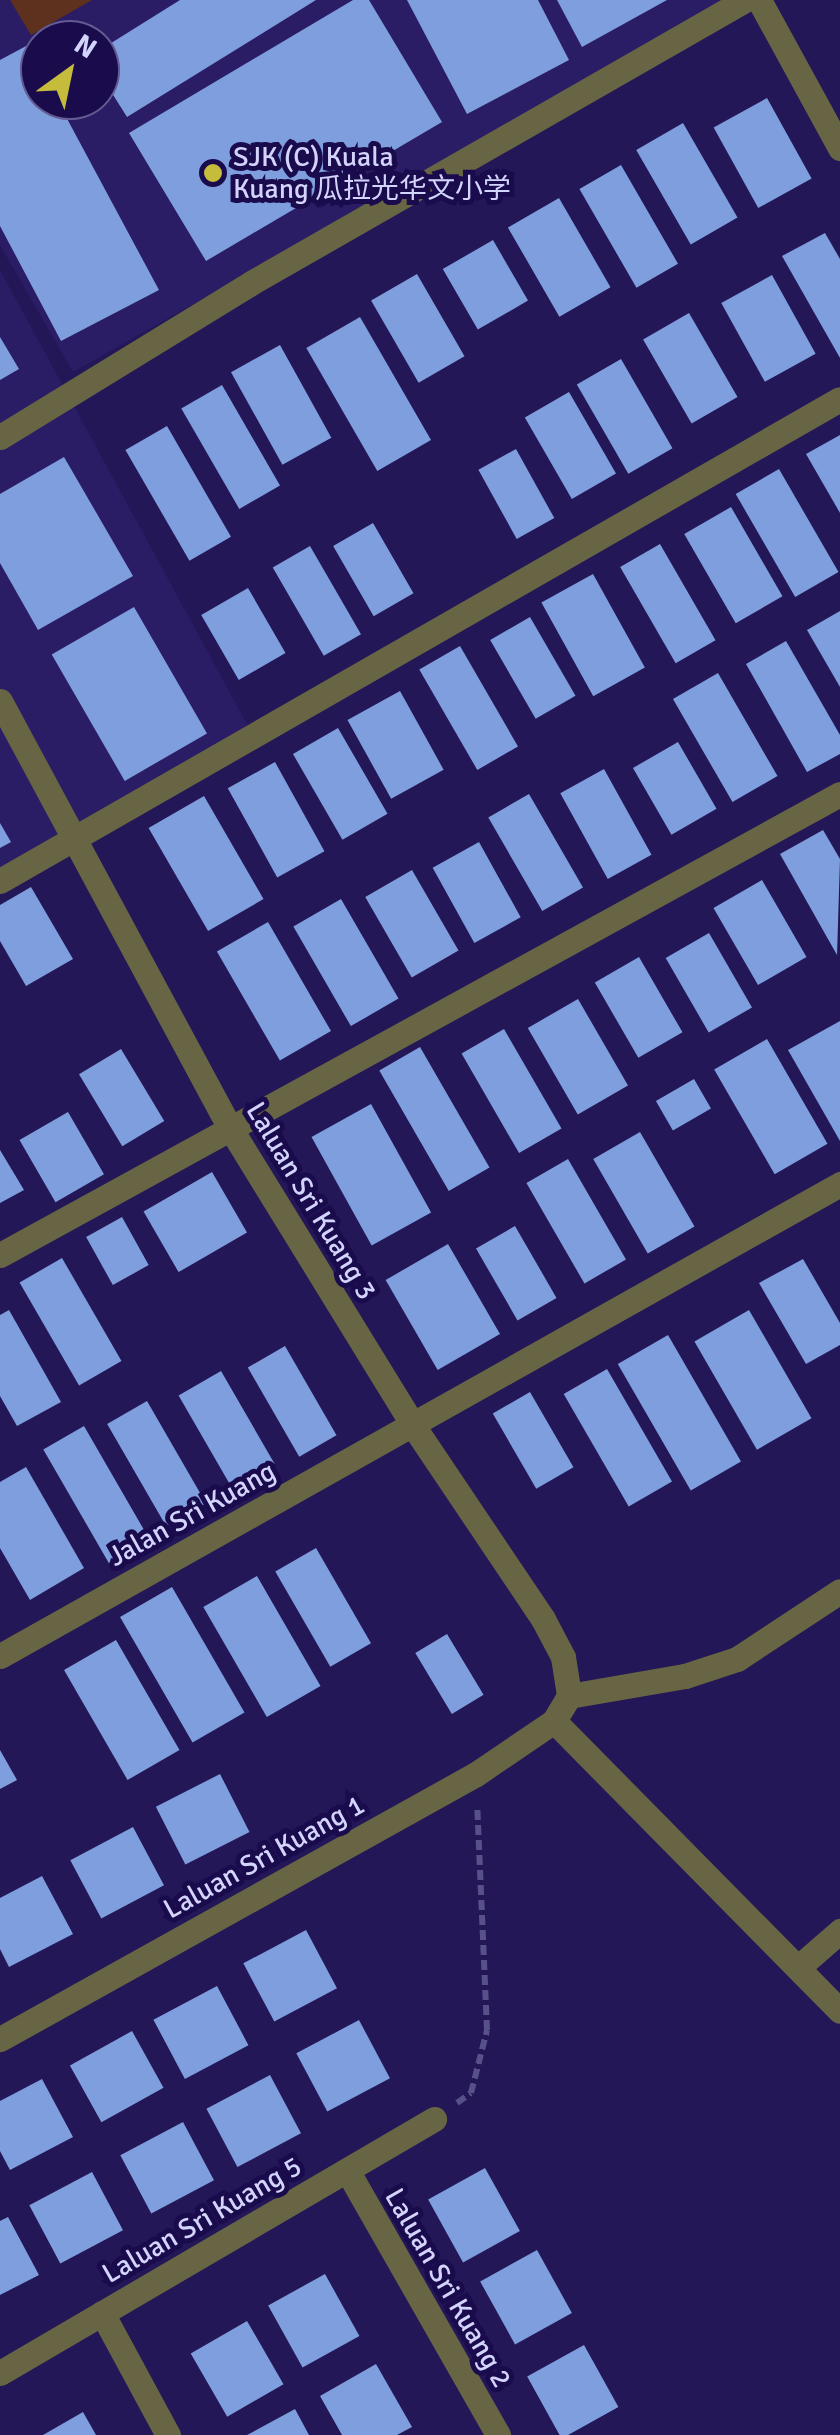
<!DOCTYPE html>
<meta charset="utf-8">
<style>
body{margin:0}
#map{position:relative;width:840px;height:2435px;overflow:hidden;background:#231757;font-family:Signika,"Noto Sans SC",sans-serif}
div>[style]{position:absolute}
.built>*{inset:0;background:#2a1d65}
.green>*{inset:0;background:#5d311d}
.building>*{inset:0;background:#7f9ede;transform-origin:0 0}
.path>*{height:6px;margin-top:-3px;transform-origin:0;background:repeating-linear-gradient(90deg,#585089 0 10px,transparent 0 15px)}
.minor>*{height:25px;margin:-12.5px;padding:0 12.5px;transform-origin:12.5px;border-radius:12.5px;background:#676543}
.dots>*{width:28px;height:28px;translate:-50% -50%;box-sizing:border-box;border:5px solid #1a0b4c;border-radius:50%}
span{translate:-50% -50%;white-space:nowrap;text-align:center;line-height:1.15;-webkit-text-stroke:10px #1a0b4c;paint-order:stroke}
.poi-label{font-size:28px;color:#d3d4fc}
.left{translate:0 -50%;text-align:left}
.street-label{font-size:28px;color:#d3d4fc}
.north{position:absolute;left:20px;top:20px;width:100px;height:100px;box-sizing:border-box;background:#1a0b4c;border:2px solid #645b92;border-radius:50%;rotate:33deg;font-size:28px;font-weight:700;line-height:40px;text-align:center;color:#d3d4fc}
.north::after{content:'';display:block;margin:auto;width:35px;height:45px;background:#c6bc3c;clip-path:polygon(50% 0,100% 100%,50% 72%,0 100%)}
</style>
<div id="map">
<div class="built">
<div style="clip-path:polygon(evenodd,0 0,732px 0,73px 372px,0 245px,0 0,40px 40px,100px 40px,100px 100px,40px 100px,40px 40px)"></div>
<div style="clip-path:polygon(0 270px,248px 726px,0 869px)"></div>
</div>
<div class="green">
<div style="clip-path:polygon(10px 0,92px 0,31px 35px)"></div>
</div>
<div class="building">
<div style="clip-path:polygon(180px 0,316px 0,127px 117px,100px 74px,100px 50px)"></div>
<div style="clip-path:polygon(353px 0,369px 0,442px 122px,206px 261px,129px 133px)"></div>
<div style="clip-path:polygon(407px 0,538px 0,569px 60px,467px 114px)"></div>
<div style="clip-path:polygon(557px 0,667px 0,582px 47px)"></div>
<div style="clip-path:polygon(28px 45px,40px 67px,40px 100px,57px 100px,159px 290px,61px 341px,0 226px,0 60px)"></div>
<div style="left:767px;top:98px;width:92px;height:61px;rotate:61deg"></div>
<div style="left:683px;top:123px;width:109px;height:54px;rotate:60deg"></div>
<div style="left:621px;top:165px;width:114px;height:48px;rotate:60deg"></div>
<div style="left:559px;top:198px;width:103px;height:59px;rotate:60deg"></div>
<div style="clip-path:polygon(825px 233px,840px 259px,840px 358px,782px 256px)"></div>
<div style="left:493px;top:240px;width:70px;height:58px;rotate:60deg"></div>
<div style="left:417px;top:274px;width:95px;height:53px;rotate:60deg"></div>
<div style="left:772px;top:275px;width:90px;height:58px;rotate:61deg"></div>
<div style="left:689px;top:313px;width:97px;height:53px;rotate:60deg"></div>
<div style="left:360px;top:317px;width:142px;height:62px;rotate:60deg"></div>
<div style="clip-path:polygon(0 337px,19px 369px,0 380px)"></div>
<div style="left:280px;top:345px;width:106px;height:56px;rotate:61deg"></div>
<div style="left:621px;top:359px;width:103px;height:51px;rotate:60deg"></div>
<div style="left:222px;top:385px;width:116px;height:47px;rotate:60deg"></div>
<div style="left:569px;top:392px;width:94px;height:51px;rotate:60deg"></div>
<div style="left:167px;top:426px;width:128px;height:48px;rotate:60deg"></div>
<div style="clip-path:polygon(840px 435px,840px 513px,806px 454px)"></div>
<div style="left:516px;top:449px;width:79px;height:43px;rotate:61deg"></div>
<div style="clip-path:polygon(64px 457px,133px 576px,38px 630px,0 563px,0 494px)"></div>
<div style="left:779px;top:469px;width:119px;height:50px;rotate:60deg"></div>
<div style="left:731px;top:507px;width:103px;height:54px;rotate:60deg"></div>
<div style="left:373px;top:523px;width:81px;height:46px;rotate:60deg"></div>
<div style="left:660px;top:544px;width:111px;height:46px;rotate:60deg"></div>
<div style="left:310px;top:546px;width:102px;height:43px;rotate:60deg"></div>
<div style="left:593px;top:574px;width:107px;height:59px;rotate:61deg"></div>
<div style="left:248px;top:588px;width:75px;height:54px;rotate:60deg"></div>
<div style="left:134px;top:607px;width:146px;height:95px;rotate:60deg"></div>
<div style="clip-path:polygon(840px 611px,840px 687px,807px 630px)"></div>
<div style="left:530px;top:617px;width:91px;height:46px;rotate:60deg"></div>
<div style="clip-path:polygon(786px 641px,840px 735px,840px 754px,807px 772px,746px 664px)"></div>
<div style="left:460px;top:646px;width:116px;height:47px;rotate:60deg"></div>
<div style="left:718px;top:673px;width:119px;height:52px;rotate:60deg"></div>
<div style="left:400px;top:691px;width:90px;height:60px;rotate:61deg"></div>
<div style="left:338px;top:728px;width:99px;height:52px;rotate:60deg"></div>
<div style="left:678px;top:742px;width:77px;height:52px;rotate:60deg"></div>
<div style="left:275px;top:762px;width:102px;height:54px;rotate:61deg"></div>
<div style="left:604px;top:769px;width:98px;height:50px;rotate:61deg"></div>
<div style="left:529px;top:794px;width:108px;height:47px;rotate:60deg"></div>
<div style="left:204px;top:796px;width:119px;height:64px;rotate:60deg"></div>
<div style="clip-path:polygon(0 823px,11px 842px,0 848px)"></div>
<div style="clip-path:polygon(823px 830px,840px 859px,837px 955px,780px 854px)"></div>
<div style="left:479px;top:842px;width:86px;height:53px;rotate:61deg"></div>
<div style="left:412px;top:870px;width:93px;height:54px;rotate:60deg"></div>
<div style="left:762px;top:880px;width:89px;height:56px;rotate:60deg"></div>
<div style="clip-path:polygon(31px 887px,73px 959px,26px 986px,0 941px,0 905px)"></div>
<div style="left:341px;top:899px;width:115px;height:55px;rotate:60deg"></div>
<div style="left:268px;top:922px;width:126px;height:59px;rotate:60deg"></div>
<div style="left:709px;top:933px;width:86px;height:50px;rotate:60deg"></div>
<div style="left:639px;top:957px;width:87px;height:51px;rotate:60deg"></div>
<div style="left:578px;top:999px;width:100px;height:58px;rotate:60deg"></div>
<div style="clip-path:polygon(840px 1021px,840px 1141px,788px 1050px)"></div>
<div style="left:504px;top:1029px;width:115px;height:49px;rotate:60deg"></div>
<div style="left:767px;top:1039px;width:121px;height:61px;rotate:60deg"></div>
<div style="left:420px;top:1047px;width:139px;height:47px;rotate:60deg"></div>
<div style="left:121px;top:1049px;width:84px;height:49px;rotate:59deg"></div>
<div style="left:694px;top:1079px;width:34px;height:44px;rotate:60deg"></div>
<div style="left:371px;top:1104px;width:124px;height:68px;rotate:61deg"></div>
<div style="left:68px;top:1112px;width:72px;height:56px;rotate:60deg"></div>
<div style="left:640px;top:1132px;width:109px;height:54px;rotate:60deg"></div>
<div style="clip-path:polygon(0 1150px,24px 1190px,0 1203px)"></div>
<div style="left:568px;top:1159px;width:116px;height:48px;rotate:60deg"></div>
<div style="left:212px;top:1172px;width:70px;height:79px;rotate:60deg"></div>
<div style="left:122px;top:1217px;width:55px;height:41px;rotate:61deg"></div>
<div style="left:515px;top:1226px;width:83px;height:45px;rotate:60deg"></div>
<div style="left:448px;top:1244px;width:104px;height:72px;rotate:60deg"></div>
<div style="left:62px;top:1258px;width:119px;height:49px;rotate:60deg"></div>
<div style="clip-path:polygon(803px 1259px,840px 1323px,840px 1345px,806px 1364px,759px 1283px)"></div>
<div style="clip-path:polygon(9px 1310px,61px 1402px,17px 1426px,0 1396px,0 1315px)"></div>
<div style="left:749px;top:1310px;width:125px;height:63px;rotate:60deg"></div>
<div style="left:668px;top:1335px;width:146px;height:58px;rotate:60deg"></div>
<div style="left:285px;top:1346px;width:103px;height:43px;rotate:60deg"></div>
<div style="left:607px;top:1369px;width:130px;height:50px;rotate:60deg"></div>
<div style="left:221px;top:1371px;width:108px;height:49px;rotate:60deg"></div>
<div style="left:530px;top:1392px;width:87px;height:43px;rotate:60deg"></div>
<div style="left:147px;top:1401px;width:118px;height:46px;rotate:60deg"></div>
<div style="left:84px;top:1426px;width:131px;height:47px;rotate:60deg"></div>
<div style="clip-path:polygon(26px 1467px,84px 1568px,30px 1600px,0 1548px,0 1482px)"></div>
<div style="left:316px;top:1548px;width:110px;height:47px;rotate:60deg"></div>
<div style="left:257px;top:1576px;width:127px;height:62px;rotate:60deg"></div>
<div style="left:172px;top:1587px;width:145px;height:60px;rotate:60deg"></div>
<div style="left:447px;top:1634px;width:71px;height:37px;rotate:59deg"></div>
<div style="left:116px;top:1640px;width:127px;height:60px;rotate:60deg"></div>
<div style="clip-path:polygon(0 1750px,17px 1780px,0 1789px)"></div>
<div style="left:220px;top:1774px;width:65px;height:72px;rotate:63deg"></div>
<div style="left:133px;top:1827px;width:66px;height:71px;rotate:62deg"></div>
<div style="clip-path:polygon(42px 1876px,73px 1934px,9px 1967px,0 1949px,0 1898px)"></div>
<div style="left:306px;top:1930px;width:66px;height:71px;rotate:62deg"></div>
<div style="left:217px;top:1986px;width:67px;height:72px;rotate:62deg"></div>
<div style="left:359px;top:2020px;width:66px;height:71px;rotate:62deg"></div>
<div style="left:132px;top:2031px;width:65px;height:71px;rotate:61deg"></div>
<div style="left:270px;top:2075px;width:66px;height:72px;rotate:62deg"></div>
<div style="clip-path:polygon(42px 2079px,73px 2137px,10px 2170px,0 2151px,0 2101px)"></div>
<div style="left:183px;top:2122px;width:66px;height:71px;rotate:62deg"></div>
<div style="left:485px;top:2168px;width:72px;height:65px;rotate:61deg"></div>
<div style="left:92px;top:2172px;width:66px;height:71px;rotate:62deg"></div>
<div style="clip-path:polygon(8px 2217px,39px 2275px,0 2295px,0 2221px)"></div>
<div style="left:537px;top:2250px;width:72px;height:65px;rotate:61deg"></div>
<div style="left:325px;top:2274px;width:71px;height:65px;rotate:61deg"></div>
<div style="left:247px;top:2321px;width:73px;height:65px;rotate:60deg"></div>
<div style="left:584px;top:2345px;width:71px;height:65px;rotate:61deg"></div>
<div style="clip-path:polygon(376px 2364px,412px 2427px,397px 2435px,342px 2435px,320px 2396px)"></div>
<div style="clip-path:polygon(295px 2409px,309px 2435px,247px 2435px)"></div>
<div style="clip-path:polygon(83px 2412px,96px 2435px,43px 2435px)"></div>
</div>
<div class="path">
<div style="left:457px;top:2103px;width:17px;rotate:-36deg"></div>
<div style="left:471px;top:2093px;width:65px;rotate:-75.7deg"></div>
<div style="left:487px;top:2030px;width:225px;rotate:-92.5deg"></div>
</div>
<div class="minor">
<div style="left:759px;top:0;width:169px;rotate:61.3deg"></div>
<div style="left:0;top:437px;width:294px;rotate:-31.5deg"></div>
<div style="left:251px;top:283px;width:569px;rotate:-29.81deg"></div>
<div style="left:0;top:701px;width:483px;rotate:61.7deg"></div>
<div style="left:229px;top:1126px;width:350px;rotate:58.4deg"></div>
<div style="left:412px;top:1424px;width:235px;rotate:56.1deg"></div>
<div style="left:543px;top:1619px;width:43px;rotate:62.2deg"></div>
<div style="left:563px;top:1657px;width:39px;rotate:81deg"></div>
<div style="left:569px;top:1696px;width:29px;rotate:121deg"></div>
<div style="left:554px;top:1721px;width:94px;rotate:145.8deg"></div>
<div style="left:476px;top:1774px;width:545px;rotate:150.89deg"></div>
<div style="left:0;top:881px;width:968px;rotate:-29.85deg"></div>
<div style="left:0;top:1255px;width:958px;rotate:-28.76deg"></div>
<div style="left:0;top:1656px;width:964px;rotate:-29.33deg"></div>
<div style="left:569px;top:1696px;width:118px;rotate:-9.8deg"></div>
<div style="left:685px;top:1676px;width:55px;rotate:-18.1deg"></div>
<div style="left:737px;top:1659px;width:123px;rotate:-33.4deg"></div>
<div style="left:554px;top:1721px;width:407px;rotate:45.4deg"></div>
<div style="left:801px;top:1965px;width:52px;rotate:-41.1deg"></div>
<div style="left:347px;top:2170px;width:305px;rotate:60.3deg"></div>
<div style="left:102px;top:2313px;width:139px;rotate:61.6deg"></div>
<div style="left:0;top:2373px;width:503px;rotate:-30.34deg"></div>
</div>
<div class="dots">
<div style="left:213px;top:173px;background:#c6bc3c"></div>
</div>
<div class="poi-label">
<span class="left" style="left:233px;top:173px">SJK (C) Kuala<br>Kuang 瓜拉光华文小学</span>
</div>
<div class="street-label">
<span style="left:311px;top:1201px;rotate:59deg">Laluan Sri Kuang 3</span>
<span style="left:192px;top:1514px;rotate:-29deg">Jalan Sri Kuang</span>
<span style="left:264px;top:1857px;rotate:-29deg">Laluan Sri Kuang 1</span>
<span style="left:202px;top:2220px;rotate:-30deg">Laluan Sri Kuang 5</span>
<span style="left:448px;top:2288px;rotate:60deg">Laluan Sri Kuang 2</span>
</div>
<div class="north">N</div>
</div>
